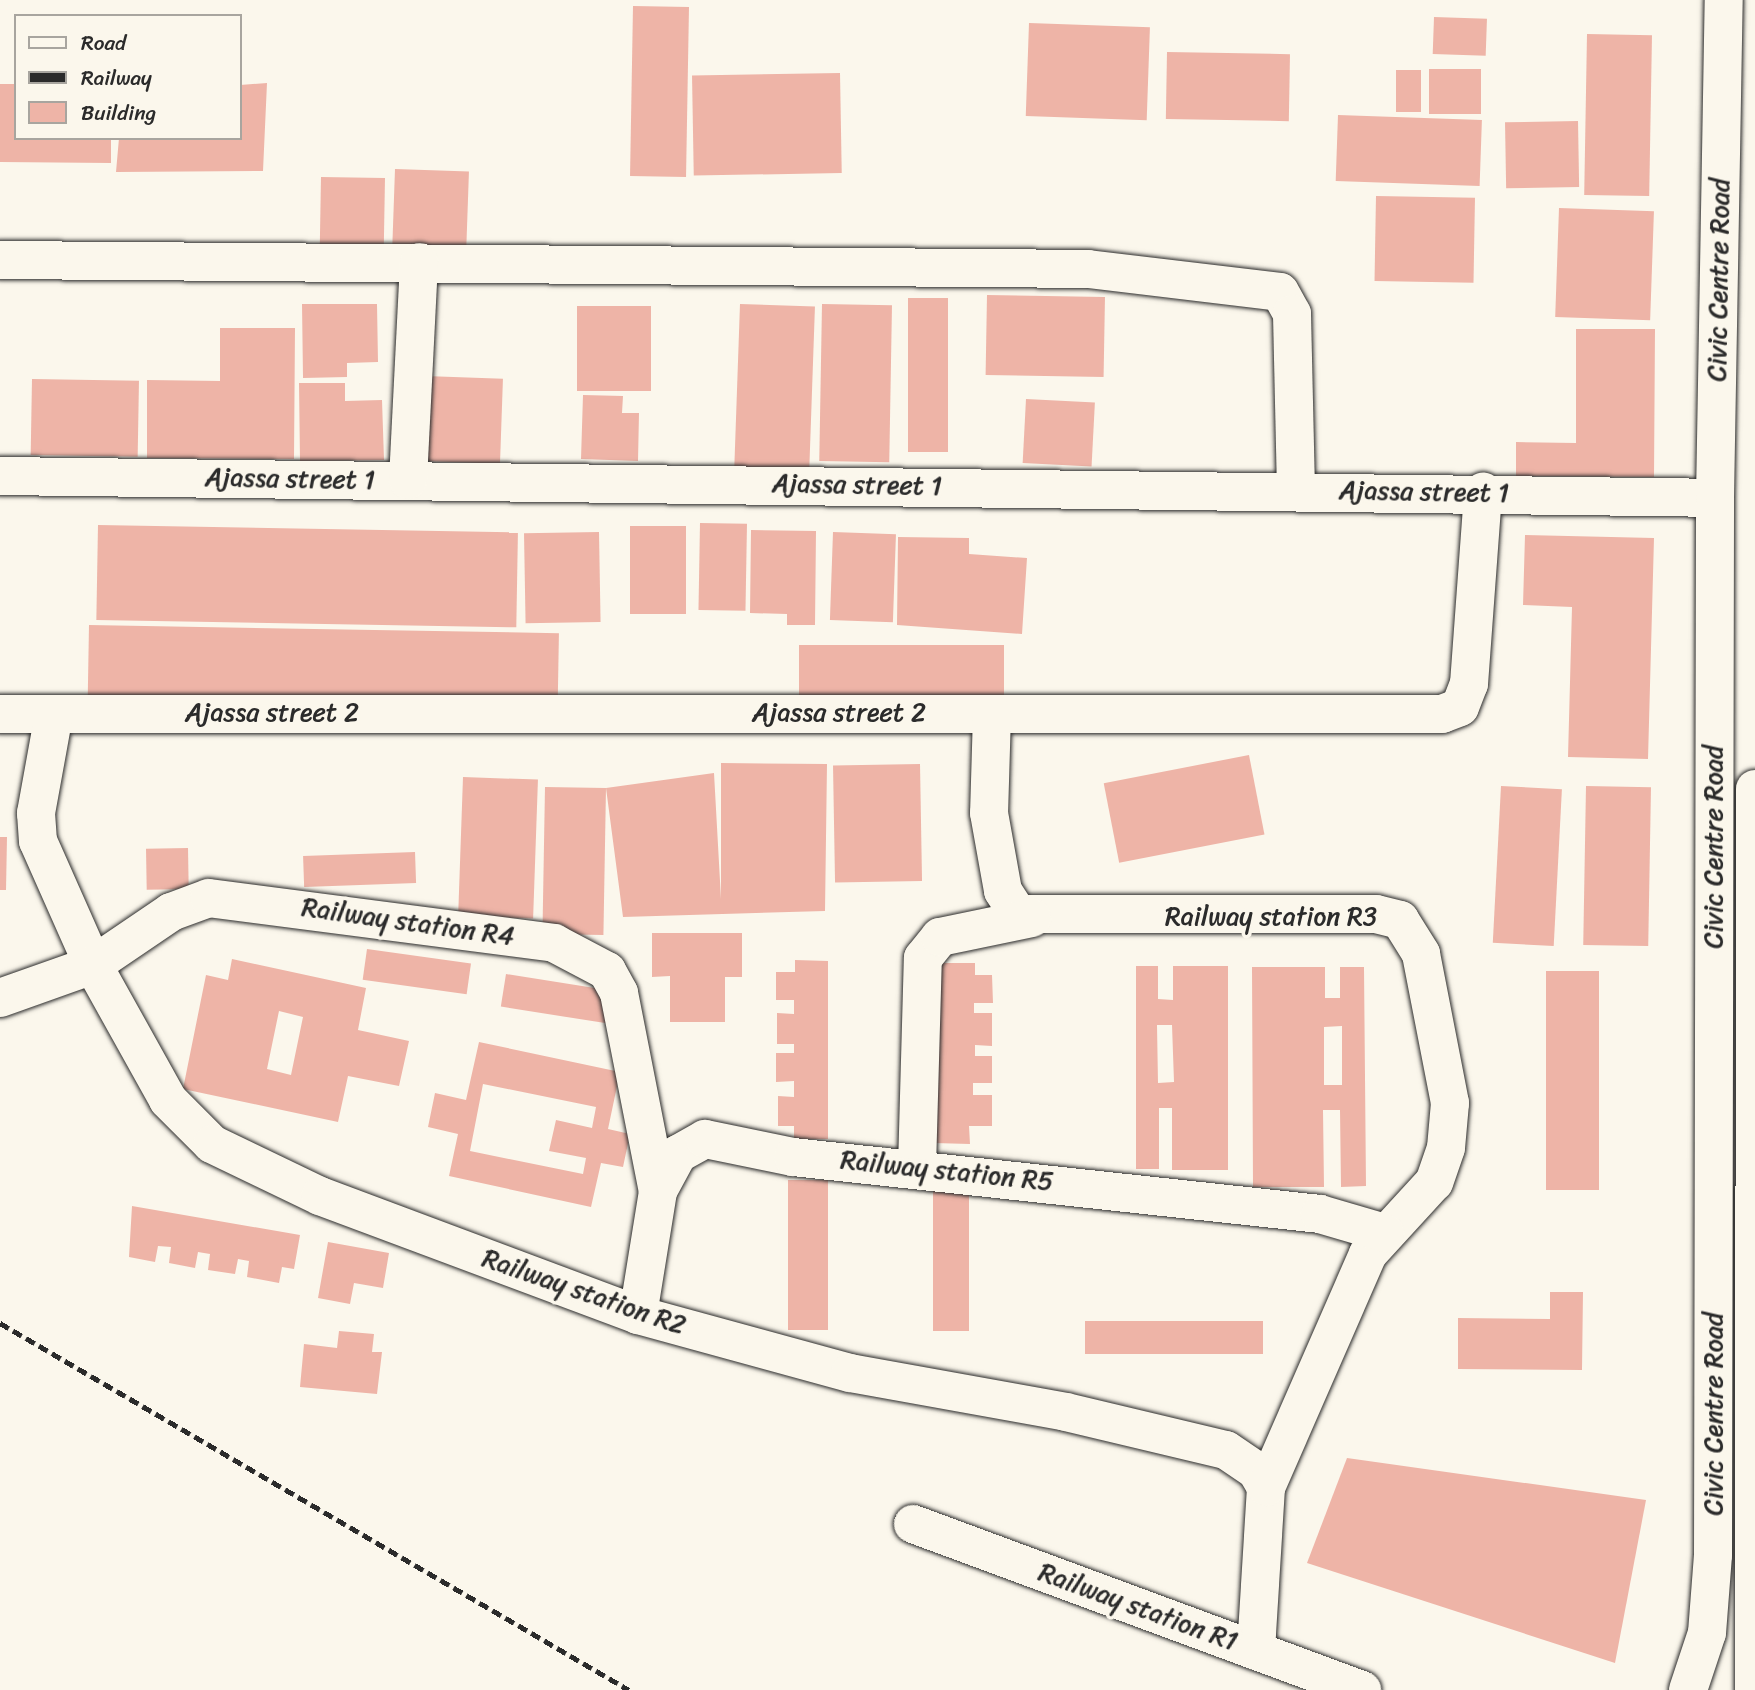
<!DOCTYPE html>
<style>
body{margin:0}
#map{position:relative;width:1755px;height:1690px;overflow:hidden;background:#fbf7ec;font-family:Sriracha,sans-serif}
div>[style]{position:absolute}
.building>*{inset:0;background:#eeb4a7;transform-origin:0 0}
.roads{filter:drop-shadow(0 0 2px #2b2b2b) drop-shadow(0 0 2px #2b2b2b)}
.minor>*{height:38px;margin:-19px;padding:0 19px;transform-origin:19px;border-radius:19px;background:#fbf7ec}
.major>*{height:38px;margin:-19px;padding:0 19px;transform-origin:19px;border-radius:19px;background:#fbf7ec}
.rail>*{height:5px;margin-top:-2.5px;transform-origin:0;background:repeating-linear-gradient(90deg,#2b2b2b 0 10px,transparent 0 15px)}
span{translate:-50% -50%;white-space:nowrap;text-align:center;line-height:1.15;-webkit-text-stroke:7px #fbf7ec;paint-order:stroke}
.street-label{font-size:26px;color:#2b2b2b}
.legend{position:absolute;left:14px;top:14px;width:228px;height:126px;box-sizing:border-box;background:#fbf7ec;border:2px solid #a8a59f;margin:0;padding:9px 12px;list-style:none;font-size:21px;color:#2b2b2b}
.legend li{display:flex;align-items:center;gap:14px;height:35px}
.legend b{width:35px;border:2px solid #a8a59f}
</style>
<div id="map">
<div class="building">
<div style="left:633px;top:6px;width:56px;height:170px;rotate:1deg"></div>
<div style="left:1434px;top:17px;width:53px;height:37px;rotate:2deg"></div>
<div style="left:1029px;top:23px;width:121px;height:93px;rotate:2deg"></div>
<div style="left:1587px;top:34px;width:65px;height:161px;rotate:1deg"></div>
<div style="left:1167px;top:52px;width:123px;height:67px;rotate:1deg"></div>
<div style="left:1429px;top:69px;width:52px;height:45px"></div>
<div style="left:1396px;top:70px;width:25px;height:42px"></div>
<div style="left:840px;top:73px;width:100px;height:148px;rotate:89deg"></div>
<div style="clip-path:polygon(267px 83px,263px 171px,116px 172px,119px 138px,240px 138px,240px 85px)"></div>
<div style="clip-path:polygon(0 84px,16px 84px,16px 138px,111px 138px,111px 163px,0 162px)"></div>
<div style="left:1338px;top:115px;width:144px;height:66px;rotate:2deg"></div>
<div style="left:1578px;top:121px;width:66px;height:73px;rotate:89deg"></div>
<div style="left:395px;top:169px;width:74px;height:76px;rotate:2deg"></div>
<div style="left:321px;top:177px;width:64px;height:78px;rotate:1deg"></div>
<div style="left:1376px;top:196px;width:99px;height:85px;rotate:1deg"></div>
<div style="left:1559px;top:208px;width:95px;height:109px;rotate:2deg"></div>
<div style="left:987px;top:295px;width:118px;height:80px;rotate:1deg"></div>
<div style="left:908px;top:298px;width:40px;height:154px"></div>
<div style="clip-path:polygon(302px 304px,377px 304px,378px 362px,347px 363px,347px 377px,303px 378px)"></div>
<div style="left:740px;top:304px;width:75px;height:165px;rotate:2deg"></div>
<div style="left:822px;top:304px;width:70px;height:157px;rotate:1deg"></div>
<div style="left:577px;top:306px;width:74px;height:85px"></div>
<div style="clip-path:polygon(220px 328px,295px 328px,294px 459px,147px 458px,147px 380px,220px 381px)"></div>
<div style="clip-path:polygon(1576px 329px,1655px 329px,1654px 477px,1516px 476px,1516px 442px,1576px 443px)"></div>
<div style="left:425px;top:376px;width:78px;height:85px;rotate:2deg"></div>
<div style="left:32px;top:379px;width:107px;height:76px;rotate:1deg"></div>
<div style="clip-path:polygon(299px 383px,345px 383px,345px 401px,382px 400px,384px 460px,300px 461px)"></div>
<div style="clip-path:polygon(583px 395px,623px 396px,622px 413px,639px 413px,638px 461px,581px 459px)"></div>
<div style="left:1026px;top:399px;width:69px;height:64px;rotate:3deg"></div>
<div style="left:700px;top:523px;width:47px;height:87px;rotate:1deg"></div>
<div style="left:98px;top:525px;width:420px;height:95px;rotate:1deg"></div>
<div style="left:686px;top:526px;width:88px;height:56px;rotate:90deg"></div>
<div style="clip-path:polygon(751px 530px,816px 531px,815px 625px,787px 625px,787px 614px,750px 613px)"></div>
<div style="left:599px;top:532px;width:90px;height:75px;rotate:89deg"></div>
<div style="left:833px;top:532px;width:63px;height:88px;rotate:2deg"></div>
<div style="clip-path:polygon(1525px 535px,1654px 538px,1648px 759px,1568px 757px,1572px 607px,1523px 605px)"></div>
<div style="clip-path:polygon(898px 537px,969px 538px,969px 554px,1027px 558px,1022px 634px,897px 625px)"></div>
<div style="left:89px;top:625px;width:470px;height:75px;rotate:1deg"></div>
<div style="left:799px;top:645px;width:205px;height:56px"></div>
<div style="left:1249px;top:755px;width:81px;height:148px;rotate:79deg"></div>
<div style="clip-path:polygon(721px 763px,827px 764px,825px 911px,623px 917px,606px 788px,714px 773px,721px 899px)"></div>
<div style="left:920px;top:764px;width:117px;height:87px;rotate:89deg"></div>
<div style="left:463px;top:777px;width:75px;height:139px;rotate:2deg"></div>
<div style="left:1501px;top:786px;width:61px;height:157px;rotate:3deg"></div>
<div style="left:1586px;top:786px;width:65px;height:159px;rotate:1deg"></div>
<div style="left:545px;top:787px;width:61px;height:147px;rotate:1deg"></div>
<div style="clip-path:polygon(0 837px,7px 837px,6px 890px,0 890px)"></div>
<div style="left:188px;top:848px;width:41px;height:42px;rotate:89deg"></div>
<div style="left:415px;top:852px;width:31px;height:112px;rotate:88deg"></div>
<div style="clip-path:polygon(652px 933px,742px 933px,742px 977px,725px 977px,725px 1022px,670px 1022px,670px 976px,652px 977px)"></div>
<div style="left:367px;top:949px;width:105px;height:31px;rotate:8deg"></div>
<div style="clip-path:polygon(evenodd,232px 959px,366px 988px,358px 1030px,409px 1041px,399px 1086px,348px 1076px,338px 1122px,183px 1089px,206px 975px,228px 980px,232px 959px,279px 1011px,303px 1017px,291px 1075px,267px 1069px,279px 1011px)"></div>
<div style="clip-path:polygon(795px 960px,828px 961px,828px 1139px,794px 1139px,794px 1126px,778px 1126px,778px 1096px,794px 1097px,794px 1081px,776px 1082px,776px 1053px,794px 1053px,794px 1044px,777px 1044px,777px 1013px,794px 1014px,794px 1000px,776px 1000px,776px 972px,795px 972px)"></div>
<div style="clip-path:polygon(934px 963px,975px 963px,975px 975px,992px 975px,993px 1003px,974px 1003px,974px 1013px,992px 1013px,992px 1046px,975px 1045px,975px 1056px,992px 1056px,992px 1083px,973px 1083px,973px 1095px,992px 1095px,992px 1126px,969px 1126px,970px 1144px,934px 1143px)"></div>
<div style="clip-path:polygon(evenodd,1136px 966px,1158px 966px,1158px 999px,1173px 1000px,1173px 966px,1228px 966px,1228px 1170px,1172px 1170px,1172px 1108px,1159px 1108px,1159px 1169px,1136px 1169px,1136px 966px,1157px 1025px,1172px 1025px,1174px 1082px,1158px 1083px,1157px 1025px)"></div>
<div style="clip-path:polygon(evenodd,1252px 967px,1325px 967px,1325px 998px,1340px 998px,1340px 967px,1364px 967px,1366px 1186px,1341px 1187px,1340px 1110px,1323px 1110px,1324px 1187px,1253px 1187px,1252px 967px,1342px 1026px,1342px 1085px,1324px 1085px,1324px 1027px,1342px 1026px)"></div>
<div style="left:1546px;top:971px;width:53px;height:219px"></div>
<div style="left:506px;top:974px;width:112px;height:33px;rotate:9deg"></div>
<div style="clip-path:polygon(evenodd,479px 1042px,620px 1072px,608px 1129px,630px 1134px,623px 1167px,601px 1163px,591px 1207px,449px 1176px,458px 1134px,428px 1127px,435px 1093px,466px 1100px,479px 1042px,483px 1084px,596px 1107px,592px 1128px,556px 1120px,549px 1151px,586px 1158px,583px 1174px,470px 1151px,483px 1084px)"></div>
<div style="left:788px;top:1180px;width:40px;height:150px"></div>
<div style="left:933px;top:1182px;width:36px;height:149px"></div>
<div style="clip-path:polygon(132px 1206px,300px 1235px,294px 1269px,282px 1267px,279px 1283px,247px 1277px,249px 1261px,238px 1259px,235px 1274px,208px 1270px,210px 1254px,198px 1252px,195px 1268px,169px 1263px,171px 1247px,158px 1246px,155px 1262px,129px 1257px)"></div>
<div style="clip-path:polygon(328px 1242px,389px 1253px,383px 1288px,354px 1283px,350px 1304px,318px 1298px)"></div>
<div style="clip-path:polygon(1550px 1292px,1583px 1292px,1582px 1370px,1458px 1369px,1458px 1318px,1550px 1319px)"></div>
<div style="left:1085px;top:1321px;width:178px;height:33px"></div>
<div style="clip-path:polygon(339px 1331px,374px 1334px,372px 1352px,382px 1352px,377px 1394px,300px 1387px,304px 1344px,337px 1348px)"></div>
<div style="clip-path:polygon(1347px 1458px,1646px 1500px,1615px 1663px,1307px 1563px)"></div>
</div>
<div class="roads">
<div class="minor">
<div style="left:0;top:260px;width:1088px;rotate:0.47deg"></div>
<div style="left:1088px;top:269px;width:193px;rotate:6.8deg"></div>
<div style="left:1280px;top:292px;width:25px;rotate:61deg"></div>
<div style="left:1292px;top:314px;width:176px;rotate:88.7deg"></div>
<div style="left:0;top:476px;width:1715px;rotate:0.73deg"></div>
<div style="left:408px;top:480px;width:218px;rotate:-87.1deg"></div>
<div style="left:0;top:714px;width:1442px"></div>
<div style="left:1442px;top:714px;width:19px;rotate:-21deg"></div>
<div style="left:1460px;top:707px;width:25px;rotate:-69deg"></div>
<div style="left:1469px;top:684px;width:193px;rotate:-85.8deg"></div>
<div style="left:54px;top:714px;width:101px;rotate:100.3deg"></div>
<div style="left:36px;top:813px;width:28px;rotate:86deg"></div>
<div style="left:38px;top:841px;width:136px;rotate:66.1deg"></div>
<div style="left:93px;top:965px;width:154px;rotate:60.9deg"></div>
<div style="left:168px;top:1100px;width:62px;rotate:45deg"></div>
<div style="left:212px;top:1144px;width:120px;rotate:25.7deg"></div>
<div style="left:320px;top:1196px;width:340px;rotate:20.5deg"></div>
<div style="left:638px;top:1315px;width:220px;rotate:15.3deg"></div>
<div style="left:850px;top:1373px;width:219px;rotate:10.2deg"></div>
<div style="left:1066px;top:1412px;width:164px;rotate:13.4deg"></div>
<div style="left:1226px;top:1450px;width:36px;rotate:34deg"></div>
<div style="left:1256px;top:1470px;width:20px;rotate:60deg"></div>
<div style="left:1266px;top:1487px;width:164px;rotate:93.5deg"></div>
<div style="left:992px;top:714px;width:99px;rotate:91.7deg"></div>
<div style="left:989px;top:813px;width:79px;rotate:79.8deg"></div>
<div style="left:1003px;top:891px;width:27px;rotate:57deg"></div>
<div style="left:1018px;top:914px;width:358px"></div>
<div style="left:1376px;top:914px;width:25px;rotate:14deg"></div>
<div style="left:1400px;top:920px;width:40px;rotate:58deg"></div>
<div style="left:1421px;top:954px;width:152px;rotate:79deg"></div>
<div style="left:1450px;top:1103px;width:45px;rotate:95.1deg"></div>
<div style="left:1446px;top:1148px;width:36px;rotate:109deg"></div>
<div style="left:1434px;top:1182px;width:98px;rotate:132.5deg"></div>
<div style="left:1368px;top:1254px;width:254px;rotate:113.6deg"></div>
<div style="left:0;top:998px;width:99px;rotate:-19.5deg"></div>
<div style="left:93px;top:965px;width:94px;rotate:-34.2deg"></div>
<div style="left:171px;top:912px;width:40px;rotate:-20.2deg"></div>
<div style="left:209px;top:898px;width:348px;rotate:7.4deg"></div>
<div style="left:554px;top:943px;width:60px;rotate:27.8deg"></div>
<div style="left:607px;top:971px;width:25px;rotate:61deg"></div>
<div style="left:619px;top:993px;width:202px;rotate:78.9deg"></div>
<div style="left:917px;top:1168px;width:210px;rotate:-88.4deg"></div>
<div style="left:923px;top:958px;width:27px;rotate:-51deg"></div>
<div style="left:940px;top:937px;width:94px;rotate:-11.7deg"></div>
<div style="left:638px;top:1315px;width:126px;rotate:-80.8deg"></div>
<div style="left:658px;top:1191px;width:42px;rotate:-61.6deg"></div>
<div style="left:678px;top:1154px;width:31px;rotate:-29deg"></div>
<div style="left:705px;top:1139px;width:90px;rotate:11.6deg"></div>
<div style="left:793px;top:1157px;width:530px;rotate:6.17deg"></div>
<div style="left:1320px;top:1214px;width:68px;rotate:16.3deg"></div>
<div style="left:913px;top:1524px;width:479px;rotate:20.3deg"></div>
</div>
<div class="major">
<div style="left:1688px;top:1690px;width:60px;rotate:-71.6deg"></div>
<div style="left:1707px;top:1633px;width:78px;rotate:-85.6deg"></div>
<div style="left:1713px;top:1555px;width:1057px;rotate:-89.89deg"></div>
<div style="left:1715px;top:498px;width:498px;rotate:-89deg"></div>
<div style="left:1754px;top:1690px;width:901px;rotate:-89.94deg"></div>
</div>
</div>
<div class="rail">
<div style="left:0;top:1323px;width:728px;rotate:30.26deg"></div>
</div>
<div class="street-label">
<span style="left:1719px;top:280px;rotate:-89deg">Civic Centre Road</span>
<span style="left:290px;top:479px;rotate:1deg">Ajassa street 1</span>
<span style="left:857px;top:485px;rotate:1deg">Ajassa street 1</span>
<span style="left:1424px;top:492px;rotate:1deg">Ajassa street 1</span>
<span style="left:272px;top:713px">Ajassa street 2</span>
<span style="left:839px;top:713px">Ajassa street 2</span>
<span style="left:1714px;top:847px;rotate:-90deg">Civic Centre Road</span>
<span style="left:1271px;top:917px">Railway station R3</span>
<span style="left:408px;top:922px;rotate:8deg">Railway station R4</span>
<span style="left:947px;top:1171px;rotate:6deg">Railway station R5</span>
<span style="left:584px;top:1292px;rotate:19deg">Railway station R2</span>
<span style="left:1714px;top:1414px;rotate:-90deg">Civic Centre Road</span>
<span style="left:1138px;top:1607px;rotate:20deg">Railway station R1</span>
</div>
<ul class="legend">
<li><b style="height:9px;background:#fbf7ec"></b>Road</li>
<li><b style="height:9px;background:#2b2b2b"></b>Railway</li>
<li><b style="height:19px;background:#eeb4a7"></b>Building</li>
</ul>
</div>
